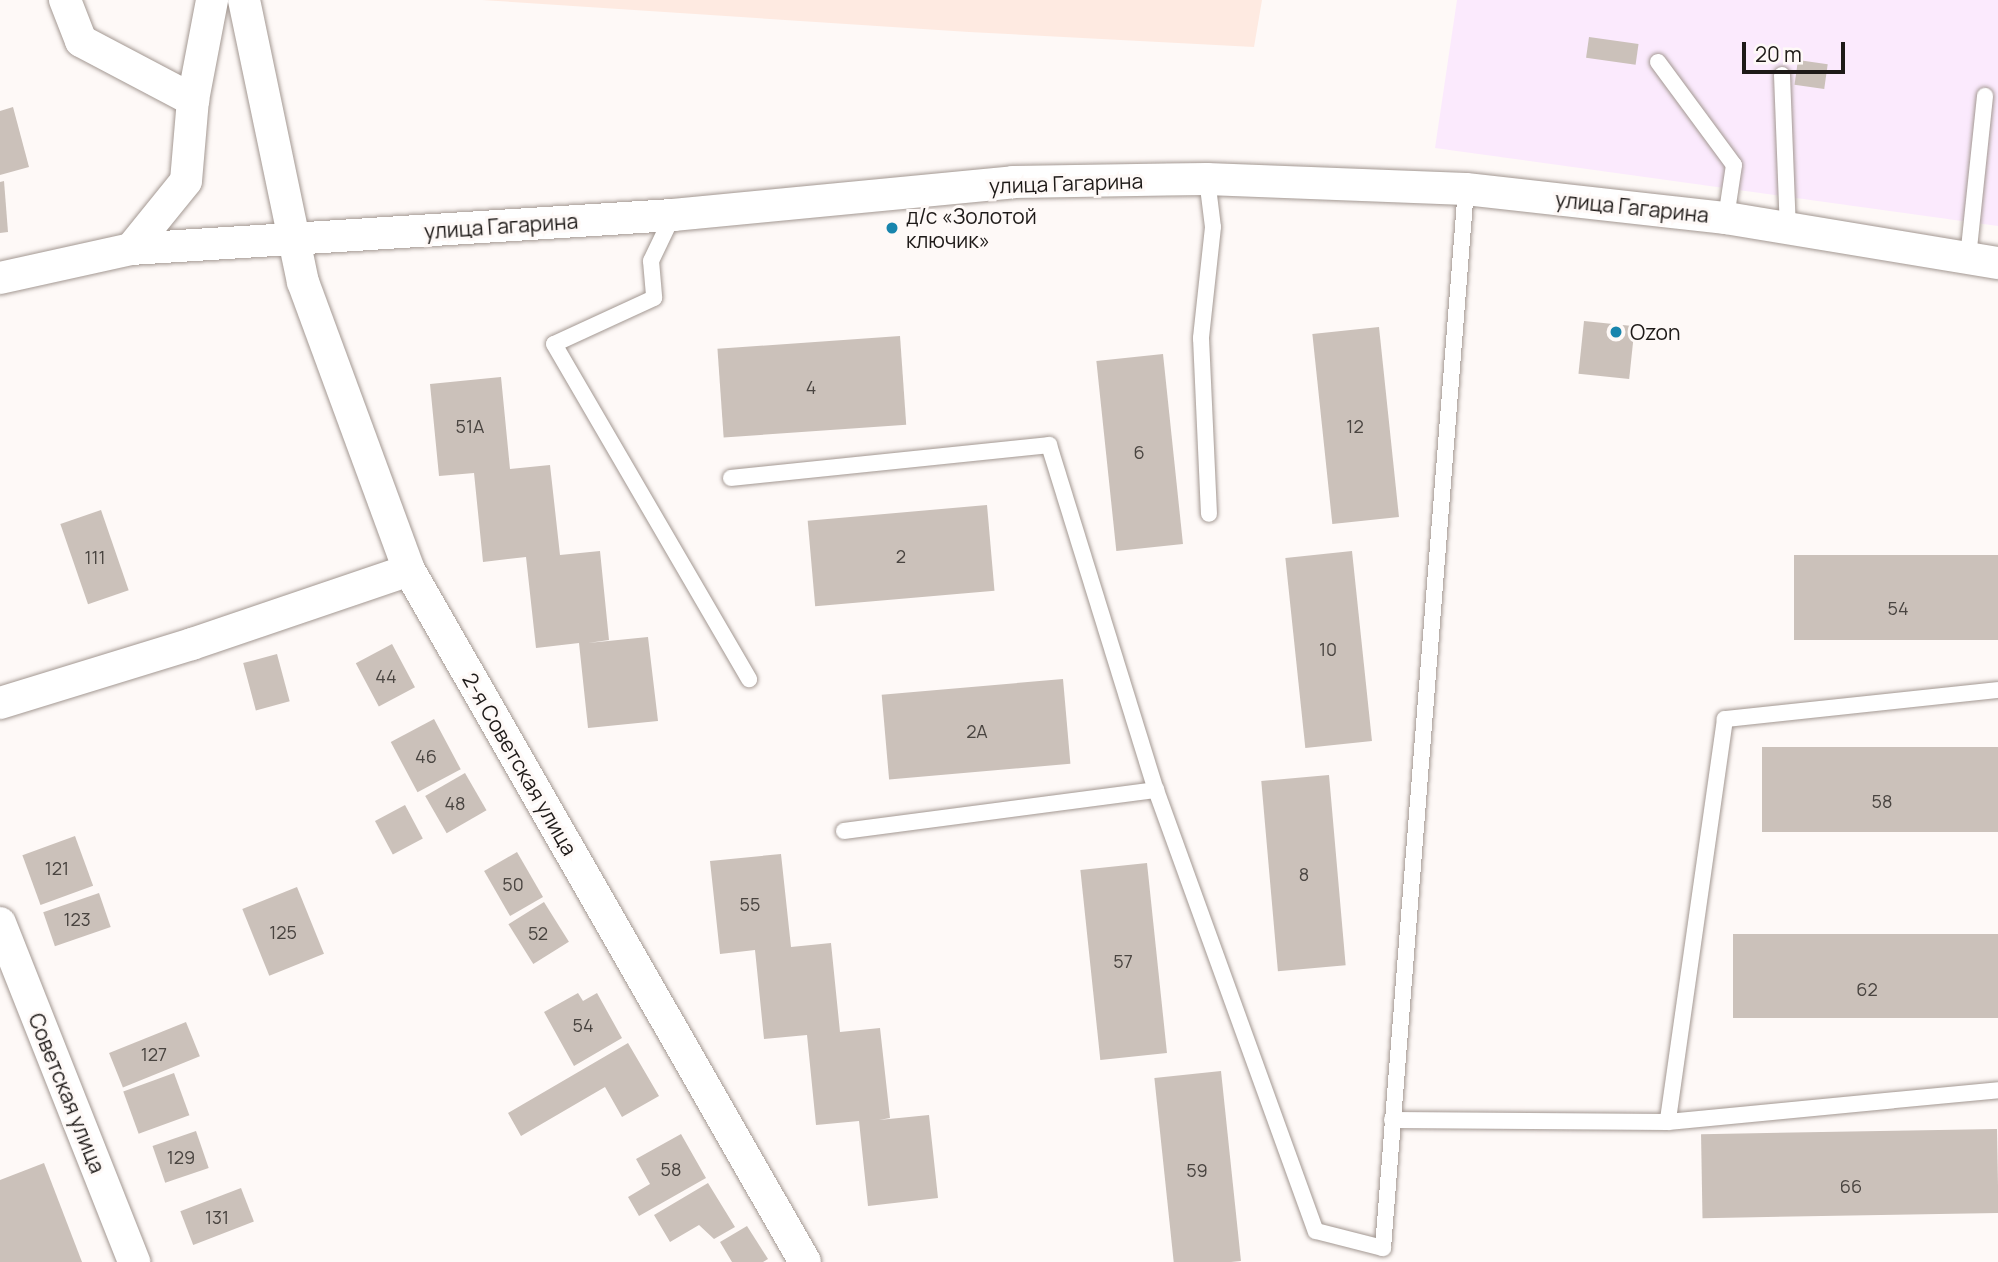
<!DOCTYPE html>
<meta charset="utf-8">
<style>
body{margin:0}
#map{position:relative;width:1998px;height:1262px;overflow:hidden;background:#fef9f7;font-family:Manrope,sans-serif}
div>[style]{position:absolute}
.commercial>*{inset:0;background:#fbeafd}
.built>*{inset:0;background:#feeae1}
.building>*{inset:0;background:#cbc1ba;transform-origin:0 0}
.roads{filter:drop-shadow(0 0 2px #a39892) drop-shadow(0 0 2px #a39892)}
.lane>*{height:16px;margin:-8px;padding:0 8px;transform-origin:8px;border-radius:8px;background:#fff}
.street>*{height:32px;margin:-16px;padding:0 16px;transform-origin:16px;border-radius:16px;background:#fff}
.dots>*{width:19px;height:19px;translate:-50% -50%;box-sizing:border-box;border:4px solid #fef9f7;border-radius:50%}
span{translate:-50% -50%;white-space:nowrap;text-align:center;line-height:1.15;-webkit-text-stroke:6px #fef9f7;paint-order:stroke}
.number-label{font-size:18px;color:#494440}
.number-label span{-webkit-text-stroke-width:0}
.street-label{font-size:21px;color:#1e1a18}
.poi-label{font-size:21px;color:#1e1a18}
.left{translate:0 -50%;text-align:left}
.scale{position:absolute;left:1742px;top:42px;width:103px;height:32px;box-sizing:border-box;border:4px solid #1e1a18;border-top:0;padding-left:9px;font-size:21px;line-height:24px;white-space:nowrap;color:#1e1a18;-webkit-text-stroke:5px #fef9f7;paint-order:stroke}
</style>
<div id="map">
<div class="commercial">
<div style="clip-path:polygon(1457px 0,1998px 0,1998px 226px,1435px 148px)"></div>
</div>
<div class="built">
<div style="clip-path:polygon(482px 0,1262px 0,1254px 47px,969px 32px)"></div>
</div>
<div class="building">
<div style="left:1589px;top:37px;width:50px;height:21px;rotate:8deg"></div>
<div style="left:1798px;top:60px;width:30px;height:25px;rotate:8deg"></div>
<div style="clip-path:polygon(13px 107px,29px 167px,0 175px,0 111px)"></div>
<div style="clip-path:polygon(4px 181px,8px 232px,0 233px,0 182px)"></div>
<div style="left:1584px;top:321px;width:51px;height:53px;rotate:6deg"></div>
<div style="left:1379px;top:327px;width:191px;height:67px;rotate:84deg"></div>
<div style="left:900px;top:336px;width:89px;height:183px;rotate:86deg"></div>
<div style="left:1163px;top:354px;width:191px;height:67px;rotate:84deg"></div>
<div style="clip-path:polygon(501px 377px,510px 469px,550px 465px,560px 555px,600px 551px,609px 640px,588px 643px,648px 637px,658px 721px,588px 728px,579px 643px,536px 648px,526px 557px,483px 562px,474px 473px,439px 476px,430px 384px)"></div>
<div style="left:987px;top:505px;width:86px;height:180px;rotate:85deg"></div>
<div style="left:101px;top:510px;width:85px;height:43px;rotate:71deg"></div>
<div style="left:1352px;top:551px;width:191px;height:67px;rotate:84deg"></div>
<div style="left:1998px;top:555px;width:85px;height:204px;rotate:90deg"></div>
<div style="left:392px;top:644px;width:49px;height:41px;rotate:62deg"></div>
<div style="left:277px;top:654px;width:49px;height:35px;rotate:75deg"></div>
<div style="left:1063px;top:679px;width:85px;height:182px;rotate:85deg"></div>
<div style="left:434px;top:719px;width:57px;height:49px;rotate:62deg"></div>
<div style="left:1998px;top:747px;width:85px;height:236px;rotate:90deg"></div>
<div style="left:465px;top:773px;width:43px;height:46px;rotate:60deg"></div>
<div style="left:1329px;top:775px;width:191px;height:68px;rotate:85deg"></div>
<div style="left:405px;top:805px;width:38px;height:34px;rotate:62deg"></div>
<div style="left:75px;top:836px;width:53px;height:56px;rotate:70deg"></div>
<div style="left:517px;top:852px;width:52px;height:38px;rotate:60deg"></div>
<div style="clip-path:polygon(781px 854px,791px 947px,831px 943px,840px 1032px,880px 1028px,890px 1118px,879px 1120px,929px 1115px,938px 1198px,868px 1206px,859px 1121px,816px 1125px,807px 1035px,764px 1039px,755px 950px,720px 954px,710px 861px)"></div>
<div style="left:1147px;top:863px;width:191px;height:67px;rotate:84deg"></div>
<div style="left:297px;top:887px;width:72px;height:59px;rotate:68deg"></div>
<div style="left:99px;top:893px;width:36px;height:59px;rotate:71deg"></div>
<div style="left:544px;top:902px;width:47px;height:42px;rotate:58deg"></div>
<div style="left:1998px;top:934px;width:84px;height:265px;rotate:90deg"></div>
<div style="clip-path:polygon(578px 993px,583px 1001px,597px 993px,622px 1038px,574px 1066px,544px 1012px)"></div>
<div style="left:186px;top:1022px;width:37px;height:83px;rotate:68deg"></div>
<div style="clip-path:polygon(628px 1043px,659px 1096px,622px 1117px,605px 1087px,521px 1136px,508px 1113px)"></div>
<div style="left:1221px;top:1071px;width:191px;height:67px;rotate:84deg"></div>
<div style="left:174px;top:1073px;width:45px;height:54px;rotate:70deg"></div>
<div style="left:1997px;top:1129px;width:84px;height:296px;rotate:89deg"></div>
<div style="left:196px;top:1131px;width:39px;height:46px;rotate:71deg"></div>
<div style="clip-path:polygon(681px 1134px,706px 1178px,639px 1216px,628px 1197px,650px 1184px,636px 1159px)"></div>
<div style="clip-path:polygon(44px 1163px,82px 1262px,0 1262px,0 1180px)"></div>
<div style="clip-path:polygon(708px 1183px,735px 1227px,714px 1239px,699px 1225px,670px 1242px,654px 1215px)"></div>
<div style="left:241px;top:1188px;width:36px;height:65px;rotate:69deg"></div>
<div style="clip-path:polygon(747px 1226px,768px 1259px,763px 1262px,732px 1262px,720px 1242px)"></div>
</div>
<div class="roads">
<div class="lane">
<div style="left:1658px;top:62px;width:128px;rotate:53.6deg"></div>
<div style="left:1734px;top:165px;width:54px;rotate:98.6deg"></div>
<div style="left:1782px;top:75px;width:154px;rotate:87.8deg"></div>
<div style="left:1207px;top:179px;width:48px;rotate:82.9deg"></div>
<div style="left:1213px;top:227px;width:112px;rotate:96.2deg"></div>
<div style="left:1201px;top:338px;width:176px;rotate:87.4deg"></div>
<div style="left:673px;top:215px;width:51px;rotate:115.6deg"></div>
<div style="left:651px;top:261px;width:37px;rotate:85deg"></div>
<div style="left:654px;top:298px;width:110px;rotate:155.3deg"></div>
<div style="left:554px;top:344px;width:388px;rotate:59.8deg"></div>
<div style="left:1968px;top:258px;width:163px;rotate:-84deg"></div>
<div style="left:731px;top:478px;width:320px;rotate:-5.9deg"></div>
<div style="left:1049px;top:445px;width:361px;rotate:72.8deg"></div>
<div style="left:1156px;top:790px;width:469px;rotate:70.1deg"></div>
<div style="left:1316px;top:1231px;width:69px;rotate:14.2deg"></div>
<div style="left:1383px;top:1248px;width:1062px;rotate:-85.52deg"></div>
<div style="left:1998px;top:690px;width:275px;rotate:173.9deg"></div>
<div style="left:1725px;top:719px;width:407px;rotate:98.1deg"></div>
<div style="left:1668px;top:1122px;width:332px;rotate:-5.5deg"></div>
<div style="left:844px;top:831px;width:315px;rotate:-7.5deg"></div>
<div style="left:1392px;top:1120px;width:276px;rotate:0.4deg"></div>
</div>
<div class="street">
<div style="left:65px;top:0;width:44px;rotate:68.7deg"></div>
<div style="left:81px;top:41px;width:127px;rotate:27.8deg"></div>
<div style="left:244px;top:0;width:288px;rotate:78.2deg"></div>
<div style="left:303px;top:282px;width:307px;rotate:69.8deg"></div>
<div style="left:409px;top:570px;width:797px;rotate:60.22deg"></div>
<div style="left:131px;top:249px;width:87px;rotate:-51deg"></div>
<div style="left:186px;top:181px;width:81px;rotate:-85.1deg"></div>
<div style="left:193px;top:100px;width:102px;rotate:-79.2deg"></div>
<div style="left:0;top:278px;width:134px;rotate:-12.5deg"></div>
<div style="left:131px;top:249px;width:543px;rotate:-3.59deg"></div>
<div style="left:673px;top:215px;width:342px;rotate:-5.5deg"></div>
<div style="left:1013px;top:182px;width:194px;rotate:-0.9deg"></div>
<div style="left:1207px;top:179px;width:259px;rotate:2.2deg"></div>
<div style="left:1466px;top:189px;width:262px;rotate:6.4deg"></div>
<div style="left:1726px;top:218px;width:276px;rotate:9.4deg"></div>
<div style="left:0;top:703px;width:201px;rotate:-17.1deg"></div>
<div style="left:192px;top:644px;width:229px;rotate:-18.8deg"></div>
<div style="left:0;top:923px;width:365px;rotate:68.4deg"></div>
</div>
</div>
<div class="dots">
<div style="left:892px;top:228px;background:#1885ad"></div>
<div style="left:1616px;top:332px;background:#1885ad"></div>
</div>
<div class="number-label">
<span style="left:811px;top:387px">4</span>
<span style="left:470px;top:426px">51А</span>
<span style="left:1355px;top:426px">12</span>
<span style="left:1139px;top:452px">6</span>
<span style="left:901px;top:556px">2</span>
<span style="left:95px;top:557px">111</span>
<span style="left:1898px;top:608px">54</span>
<span style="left:1328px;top:649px">10</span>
<span style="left:386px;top:676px">44</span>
<span style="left:977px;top:731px">2А</span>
<span style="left:426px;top:756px">46</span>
<span style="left:1882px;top:801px">58</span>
<span style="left:455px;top:803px">48</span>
<span style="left:57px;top:868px">121</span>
<span style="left:1304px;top:874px">8</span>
<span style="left:513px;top:884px">50</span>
<span style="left:750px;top:904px">55</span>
<span style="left:77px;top:919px">123</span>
<span style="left:283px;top:932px">125</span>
<span style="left:538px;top:933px">52</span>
<span style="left:1123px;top:961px">57</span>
<span style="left:1867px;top:989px">62</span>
<span style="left:583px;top:1025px">54</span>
<span style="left:154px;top:1054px">127</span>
<span style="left:181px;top:1157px">129</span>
<span style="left:671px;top:1169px">58</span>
<span style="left:1197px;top:1170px">59</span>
<span style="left:1851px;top:1186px">66</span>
<span style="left:217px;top:1217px">131</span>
</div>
<div class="street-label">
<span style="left:1066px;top:183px;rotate:-2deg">улица Гагарина</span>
<span style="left:1632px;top:207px;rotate:6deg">улица Гагарина</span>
<span style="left:501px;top:226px;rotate:-4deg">улица Гагарина</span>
<span style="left:520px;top:764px;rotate:60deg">2-я Советская улица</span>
<span style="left:67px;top:1093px;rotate:68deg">Советская улица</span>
</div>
<div class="poi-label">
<span class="left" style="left:906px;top:228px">д/с «Золотой<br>ключик»</span>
<span class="left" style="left:1630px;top:332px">Ozon</span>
</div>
<div class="scale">20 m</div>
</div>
